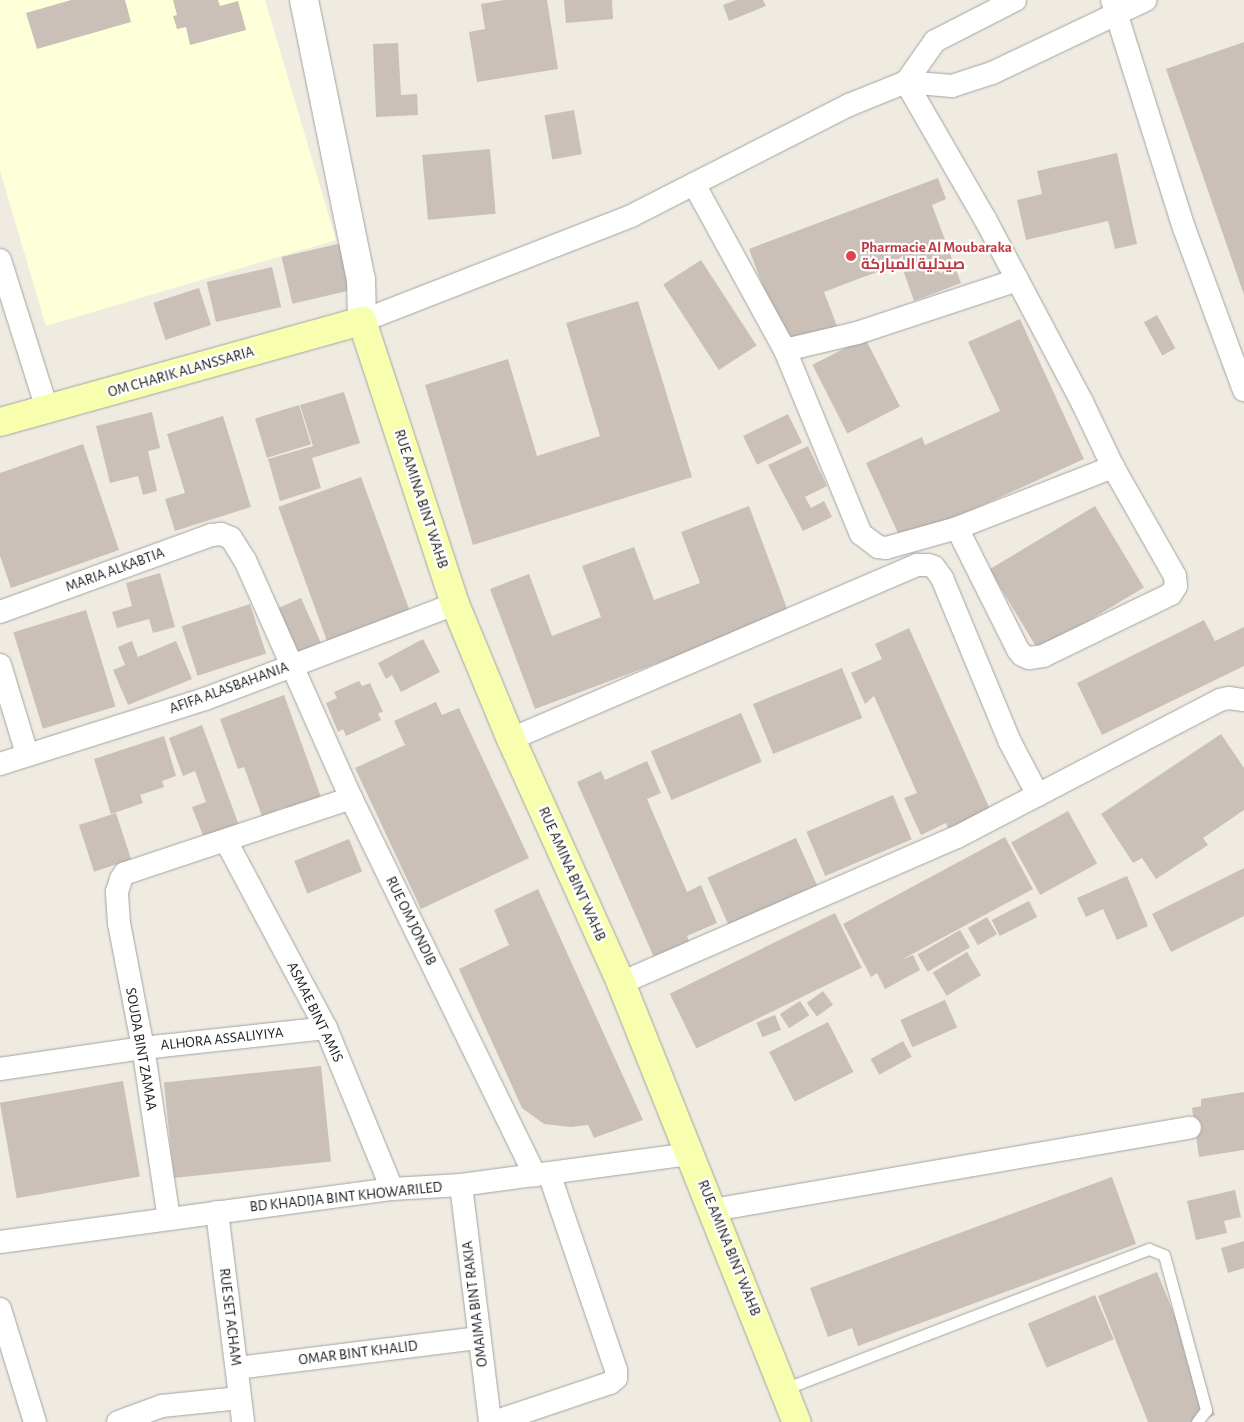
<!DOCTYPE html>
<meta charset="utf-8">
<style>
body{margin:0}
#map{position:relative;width:1244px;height:1422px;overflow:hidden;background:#efebe1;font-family:"Alegreya Sans",Cairo,sans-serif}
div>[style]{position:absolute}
.education>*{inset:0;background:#fdffd9}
.building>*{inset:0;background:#cbc0b7;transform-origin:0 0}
.roads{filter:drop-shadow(0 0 1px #a3a3a3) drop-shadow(0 0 1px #a3a3a3)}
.service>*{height:11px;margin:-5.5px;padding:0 5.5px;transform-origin:5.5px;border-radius:5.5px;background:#fff}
.minor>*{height:22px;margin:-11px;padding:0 11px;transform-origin:11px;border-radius:11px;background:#fff}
.tertiary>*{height:28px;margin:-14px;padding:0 14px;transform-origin:14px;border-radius:14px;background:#fff}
.secondary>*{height:28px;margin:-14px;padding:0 14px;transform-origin:14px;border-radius:14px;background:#f7ffae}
.dots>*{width:14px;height:14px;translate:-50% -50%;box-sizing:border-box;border:2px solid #fff;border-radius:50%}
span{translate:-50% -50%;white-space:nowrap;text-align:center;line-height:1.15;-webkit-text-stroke:4.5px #fff;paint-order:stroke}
.health-label{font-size:15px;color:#be3a42;font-weight:700}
.left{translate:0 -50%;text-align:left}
.street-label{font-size:15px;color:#1c1c1c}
</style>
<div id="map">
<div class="education">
<div style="clip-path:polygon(0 0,265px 0,336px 240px,46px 326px,0 171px)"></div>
</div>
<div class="building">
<div style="clip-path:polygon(71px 0,125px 0,131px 22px,37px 49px,26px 13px)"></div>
<div style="clip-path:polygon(173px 0,218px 0,220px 6px,238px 1px,246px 30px,190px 45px,186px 27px,177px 29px,173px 16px,177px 15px)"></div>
<div style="clip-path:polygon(504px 0,547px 0,558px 69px,477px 82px,469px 32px,485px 29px,481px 4px)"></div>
<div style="clip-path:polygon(564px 0,612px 0,613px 19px,566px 23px)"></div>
<div style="clip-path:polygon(736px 0,763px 0,766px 6px,729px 21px,723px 5px)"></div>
<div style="clip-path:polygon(1244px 42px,1244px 295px,1166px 69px)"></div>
<div style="clip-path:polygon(398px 43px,401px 95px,417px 94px,418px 115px,376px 117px,373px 44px)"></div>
<div style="left:574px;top:110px;width:45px;height:30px;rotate:80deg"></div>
<div style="left:490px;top:149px;width:65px;height:68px;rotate:85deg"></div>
<div style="clip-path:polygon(1117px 153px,1137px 244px,1115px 249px,1108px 221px,1026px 240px,1017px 200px,1042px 194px,1037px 171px)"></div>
<div style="clip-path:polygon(938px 178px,946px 199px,932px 205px,961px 283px,914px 301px,901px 264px,866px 276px,824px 292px,837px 326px,785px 346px,749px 249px)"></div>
<div style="left:342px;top:243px;width:48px;height:62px;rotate:77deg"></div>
<div style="left:701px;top:260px;width:102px;height:45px;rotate:57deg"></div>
<div style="left:272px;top:267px;width:41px;height:67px;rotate:77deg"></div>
<div style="left:199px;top:288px;width:39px;height:48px;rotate:72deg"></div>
<div style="clip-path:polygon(638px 301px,692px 477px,473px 545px,425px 385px,508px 359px,537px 456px,600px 436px,566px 323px)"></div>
<div style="left:1157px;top:315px;width:38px;height:15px;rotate:61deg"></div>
<div style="clip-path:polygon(1020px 319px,1084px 459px,902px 542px,866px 463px,922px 437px,925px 445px,1000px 411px,968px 342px)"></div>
<div style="left:865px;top:338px;width:77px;height:59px;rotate:63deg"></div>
<div style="clip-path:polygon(344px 392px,360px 443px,312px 458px,321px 488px,280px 501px,268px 459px,313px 446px,300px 405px)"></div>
<div style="left:299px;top:405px;width:41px;height:46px;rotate:73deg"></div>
<div style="clip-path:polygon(152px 412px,160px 448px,148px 451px,157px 491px,143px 495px,138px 476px,110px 483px,96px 426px)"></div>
<div style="left:788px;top:414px;width:32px;height:50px;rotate:64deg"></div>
<div style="clip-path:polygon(223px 416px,251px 507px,175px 531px,165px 499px,185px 493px,167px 434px)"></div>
<div style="clip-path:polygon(83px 444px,119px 550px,11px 588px,0 556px,0 473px)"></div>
<div style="clip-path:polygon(808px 446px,827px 486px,805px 497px,811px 508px,824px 501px,832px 517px,803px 531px,768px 465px)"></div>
<div style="left:361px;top:477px;width:151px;height:88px;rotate:70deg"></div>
<div style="clip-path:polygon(749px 506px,789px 614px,535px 709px,490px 589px,529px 574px,552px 636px,601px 617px,582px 566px,634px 547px,654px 600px,700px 583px,681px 532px)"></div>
<div style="left:1095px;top:506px;width:95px;height:123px;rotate:59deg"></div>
<div style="clip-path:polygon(160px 573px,175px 627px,153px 633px,149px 619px,117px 628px,112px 612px,132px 606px,126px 583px)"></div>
<div style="left:301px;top:598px;width:49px;height:31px;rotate:66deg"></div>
<div style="left:250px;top:604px;width:52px;height:72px;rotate:72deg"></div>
<div style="left:86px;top:610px;width:101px;height:76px;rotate:73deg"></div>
<div style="clip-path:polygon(1204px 620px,1215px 641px,1244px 627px,1244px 666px,1102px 735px,1077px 683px)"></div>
<div style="clip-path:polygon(909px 628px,993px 816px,949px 830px,946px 823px,921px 835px,904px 798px,917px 793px,874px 696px,865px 704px,851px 673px,882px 659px,875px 644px)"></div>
<div style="clip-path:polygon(423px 639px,440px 672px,401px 692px,392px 675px,386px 679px,378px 663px)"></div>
<div style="clip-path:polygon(132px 641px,138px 657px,176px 641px,192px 679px,128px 705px,113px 670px,125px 665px,118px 647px)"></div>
<div style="left:842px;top:668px;width:54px;height:96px;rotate:68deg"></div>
<div style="clip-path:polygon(359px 681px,362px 686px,370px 683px,383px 712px,378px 713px,381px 720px,346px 736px,343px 729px,338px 732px,326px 703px,337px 698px,334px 692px)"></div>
<div style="clip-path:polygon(284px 695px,322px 800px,287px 813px,285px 807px,262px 816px,244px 767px,238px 769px,220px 719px)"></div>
<div style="clip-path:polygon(436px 702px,442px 715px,459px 708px,529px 858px,421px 909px,355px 768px,405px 745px,394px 721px)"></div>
<div style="left:741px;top:713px;width:53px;height:98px;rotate:67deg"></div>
<div style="clip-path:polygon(202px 725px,240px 828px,205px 841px,192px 807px,206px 802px,195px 771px,183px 776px,169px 738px)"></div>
<div style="clip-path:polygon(1221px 734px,1244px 768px,1244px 810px,1203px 838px,1208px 845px,1156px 879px,1142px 858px,1133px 863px,1101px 814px)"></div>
<div style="clip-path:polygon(164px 736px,176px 776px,162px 781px,164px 787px,140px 795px,143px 803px,111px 814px,94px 759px)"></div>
<div style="clip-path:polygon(647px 761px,661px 793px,647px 799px,687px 892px,701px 885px,717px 923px,687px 936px,691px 946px,656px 962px,577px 782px,601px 771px,605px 780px)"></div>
<div style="left:893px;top:795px;width:48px;height:94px;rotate:67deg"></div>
<div style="left:1068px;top:811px;width:60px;height:65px;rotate:61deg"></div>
<div style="left:116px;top:813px;width:49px;height:39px;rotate:72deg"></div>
<div style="clip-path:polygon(1005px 837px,1033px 889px,901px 960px,913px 955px,920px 970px,885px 989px,877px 973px,871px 977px,843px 924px)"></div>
<div style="left:796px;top:838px;width:52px;height:97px;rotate:66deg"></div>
<div style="left:349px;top:839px;width:35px;height:59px;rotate:68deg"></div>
<div style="clip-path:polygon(1244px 868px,1244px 916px,1171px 952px,1152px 914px)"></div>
<div style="clip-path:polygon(1127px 876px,1148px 926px,1117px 940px,1103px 909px,1086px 917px,1077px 898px)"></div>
<div style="clip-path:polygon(538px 889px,643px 1120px,594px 1138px,588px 1125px,571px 1127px,544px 1124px,522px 1108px,459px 969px,509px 945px,494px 910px)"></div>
<div style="left:1029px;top:901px;width:18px;height:42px;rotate:63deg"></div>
<div style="left:835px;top:913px;width:61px;height:184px;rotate:64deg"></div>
<div style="left:987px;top:917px;width:20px;height:22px;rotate:60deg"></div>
<div style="left:960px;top:930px;width:20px;height:49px;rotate:60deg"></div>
<div style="left:967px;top:952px;width:27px;height:40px;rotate:59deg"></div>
<div style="left:823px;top:991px;width:17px;height:20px;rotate:54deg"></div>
<div style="left:945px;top:1000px;width:30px;height:49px;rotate:66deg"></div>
<div style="left:800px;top:1001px;width:17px;height:24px;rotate:57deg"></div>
<div style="left:775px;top:1015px;width:16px;height:20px;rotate:68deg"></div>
<div style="left:828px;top:1022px;width:56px;height:66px;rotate:63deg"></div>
<div style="left:903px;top:1041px;width:18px;height:37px;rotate:61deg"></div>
<div style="left:321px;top:1066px;width:96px;height:158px;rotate:84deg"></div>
<div style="left:123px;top:1081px;width:97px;height:125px;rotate:80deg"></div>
<div style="clip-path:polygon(1244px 1092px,1244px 1150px,1199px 1157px,1192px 1108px,1201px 1106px,1201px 1099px)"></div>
<div style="clip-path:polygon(1112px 1177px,1136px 1244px,858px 1346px,852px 1328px,828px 1337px,810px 1288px)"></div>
<div style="clip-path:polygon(1235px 1190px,1241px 1217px,1224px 1221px,1227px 1233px,1196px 1240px,1187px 1201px)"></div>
<div style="clip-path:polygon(1244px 1241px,1244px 1268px,1228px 1273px,1221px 1248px)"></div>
<div style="clip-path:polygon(1157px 1272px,1215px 1415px,1198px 1422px,1148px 1422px,1098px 1296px)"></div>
<div style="left:1095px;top:1295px;width:48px;height:73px;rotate:67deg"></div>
</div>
<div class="roads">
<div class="service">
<div style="left:784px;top:1389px;width:391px;rotate:-21deg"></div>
<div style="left:1149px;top:1249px;width:16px;rotate:22deg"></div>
<div style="left:1164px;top:1255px;width:161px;rotate:74.8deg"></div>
<div style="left:1206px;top:1410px;width:15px;rotate:127deg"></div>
</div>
<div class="minor">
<div style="left:1112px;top:0;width:239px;rotate:72.5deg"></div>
<div style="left:1184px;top:228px;width:173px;rotate:69.7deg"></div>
<div style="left:906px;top:82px;width:50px;rotate:-54.7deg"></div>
<div style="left:935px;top:41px;width:90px;rotate:-27.1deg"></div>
<div style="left:694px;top:184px;width:189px;rotate:61.3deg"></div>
<div style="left:785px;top:350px;width:74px;rotate:-13.3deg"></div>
<div style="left:857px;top:333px;width:169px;rotate:-18.3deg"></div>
<div style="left:0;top:260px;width:156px;rotate:72.5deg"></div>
<div style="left:362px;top:321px;width:289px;rotate:-21.3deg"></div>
<div style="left:631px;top:216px;width:245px;rotate:-27deg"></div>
<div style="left:849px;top:105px;width:61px;rotate:-22deg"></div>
<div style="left:906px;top:82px;width:46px;rotate:5deg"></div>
<div style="left:952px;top:86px;width:42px;rotate:-18deg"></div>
<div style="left:992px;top:73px;width:170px;rotate:-25.4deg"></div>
<div style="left:785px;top:350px;width:199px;rotate:67.6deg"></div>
<div style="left:861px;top:534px;width:21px;rotate:37deg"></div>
<div style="left:878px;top:547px;width:8px;rotate:7deg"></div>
<div style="left:886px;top:548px;width:74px;rotate:-15.7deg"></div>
<div style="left:957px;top:528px;width:168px;rotate:-21.4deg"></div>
<div style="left:1113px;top:467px;width:72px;rotate:-115.5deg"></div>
<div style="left:1082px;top:402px;width:207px;rotate:-117.9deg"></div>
<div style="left:985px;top:219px;width:158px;rotate:-120deg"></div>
<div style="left:957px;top:528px;width:136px;rotate:63.4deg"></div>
<div style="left:1018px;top:650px;width:6px;rotate:51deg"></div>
<div style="left:1022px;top:655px;width:8px;rotate:23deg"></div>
<div style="left:1029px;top:658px;width:14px;rotate:-8deg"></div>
<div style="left:1043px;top:656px;width:142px;rotate:-25.8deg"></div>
<div style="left:1171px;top:594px;width:9px;rotate:-58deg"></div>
<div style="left:1176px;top:586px;width:10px;rotate:-96deg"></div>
<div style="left:1175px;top:576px;width:125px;rotate:-119.6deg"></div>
<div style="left:0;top:612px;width:226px;rotate:-20deg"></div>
<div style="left:212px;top:535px;width:9px;rotate:-6deg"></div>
<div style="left:221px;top:534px;width:11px;rotate:22deg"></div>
<div style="left:231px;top:538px;width:26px;rotate:58deg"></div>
<div style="left:245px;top:560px;width:261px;rotate:66deg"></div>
<div style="left:351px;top:798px;width:420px;rotate:64deg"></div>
<div style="left:0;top:665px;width:93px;rotate:73.1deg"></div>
<div style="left:511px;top:739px;width:442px;rotate:-23.2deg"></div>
<div style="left:917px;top:565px;width:11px"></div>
<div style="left:928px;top:565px;width:6px;rotate:18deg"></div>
<div style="left:934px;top:567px;width:14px;rotate:54deg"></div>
<div style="left:942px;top:578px;width:178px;rotate:67.5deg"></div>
<div style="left:1010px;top:742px;width:60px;rotate:62.2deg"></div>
<div style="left:0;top:764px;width:215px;rotate:-17.6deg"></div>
<div style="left:205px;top:699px;width:267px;rotate:-20.8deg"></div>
<div style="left:226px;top:841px;width:212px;rotate:61.9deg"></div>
<div style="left:326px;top:1028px;width:174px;rotate:67.7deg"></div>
<div style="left:621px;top:983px;width:366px;rotate:-23.5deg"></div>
<div style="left:957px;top:837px;width:297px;rotate:-27.5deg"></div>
<div style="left:1220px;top:700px;width:9px;rotate:-13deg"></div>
<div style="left:1229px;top:698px;width:15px;rotate:8deg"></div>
<div style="left:0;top:1069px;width:145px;rotate:-8.4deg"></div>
<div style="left:143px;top:1048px;width:184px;rotate:-6.2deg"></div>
<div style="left:461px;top:1185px;width:239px;rotate:83deg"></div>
<div style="left:713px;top:1210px;width:484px;rotate:-9.8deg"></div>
<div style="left:217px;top:1212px;width:212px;rotate:82.9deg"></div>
<div style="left:169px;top:1219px;width:173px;rotate:-98.6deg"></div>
<div style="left:143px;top:1048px;width:127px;rotate:-100.9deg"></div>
<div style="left:119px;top:923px;width:31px;rotate:-94deg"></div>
<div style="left:117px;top:892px;width:14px;rotate:-73deg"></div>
<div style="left:121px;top:879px;width:7px;rotate:-56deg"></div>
<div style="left:125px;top:873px;width:7px;rotate:-16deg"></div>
<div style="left:132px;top:871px;width:231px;rotate:-18.4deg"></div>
<div style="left:0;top:1242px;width:396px;rotate:-7.7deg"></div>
<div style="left:392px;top:1189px;width:69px;rotate:-3.3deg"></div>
<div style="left:461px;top:1185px;width:232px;rotate:-7.7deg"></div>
<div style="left:0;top:1309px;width:118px;rotate:72.8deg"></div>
<div style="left:237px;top:1368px;width:243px;rotate:-7.1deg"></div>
<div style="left:118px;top:1422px;width:47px;rotate:-20deg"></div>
<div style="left:162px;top:1406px;width:78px;rotate:-5.9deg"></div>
<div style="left:494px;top:1422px;width:122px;rotate:-18.6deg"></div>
<div style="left:610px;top:1383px;width:8px;rotate:-40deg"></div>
<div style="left:616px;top:1378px;width:8px;rotate:-90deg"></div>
<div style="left:616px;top:1370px;width:208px;rotate:-108.8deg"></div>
</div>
<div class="tertiary">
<div style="left:304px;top:0;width:285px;rotate:78.5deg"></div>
<div style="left:361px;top:279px;width:42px;rotate:88.6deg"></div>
</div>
<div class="secondary">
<div style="left:0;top:422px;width:376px;rotate:-15.6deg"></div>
<div style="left:362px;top:321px;width:298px;rotate:71.8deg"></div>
<div style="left:455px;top:604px;width:146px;rotate:67.5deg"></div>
<div style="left:511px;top:739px;width:268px;rotate:65.7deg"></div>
<div style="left:621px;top:983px;width:473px;rotate:68.2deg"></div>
</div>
</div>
<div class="dots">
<div style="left:851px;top:256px;background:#e0444e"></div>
</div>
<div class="health-label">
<span class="left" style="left:861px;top:256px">Pharmacie Al Moubaraka<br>صيدلية المباركة</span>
</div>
<div class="street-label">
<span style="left:181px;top:372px;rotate:-16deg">OM CHARIK ALANSSARIA</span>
<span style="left:421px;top:499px;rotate:72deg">RUE AMINA BINT WAHB</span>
<span style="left:115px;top:570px;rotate:-20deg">MARIA ALKABTIA</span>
<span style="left:229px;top:688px;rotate:-20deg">AFIFA ALASBAHANIA</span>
<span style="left:572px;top:874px;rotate:66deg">RUE AMINA BINT WAHB</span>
<span style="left:411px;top:921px;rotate:64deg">RUE OM JONDIB</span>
<span style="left:315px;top:1012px;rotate:64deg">ASMAE BINT AMIS</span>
<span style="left:222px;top:1039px;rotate:-6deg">ALHORA ASSALIYIYA</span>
<span style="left:141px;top:1049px;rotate:80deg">SOUDA BINT ZAMAA</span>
<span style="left:346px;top:1197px;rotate:-6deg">BD KHADIJA BINT KHOWARILED</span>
<span style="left:729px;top:1248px;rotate:68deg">RUE AMINA BINT WAHB</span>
<span style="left:475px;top:1304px;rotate:-97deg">OMAIMA BINT RAKIA</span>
<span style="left:230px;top:1317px;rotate:83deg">RUE SET ACHAM</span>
<span style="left:358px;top:1353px;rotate:-7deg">OMAR BINT KHALID</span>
</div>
</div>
